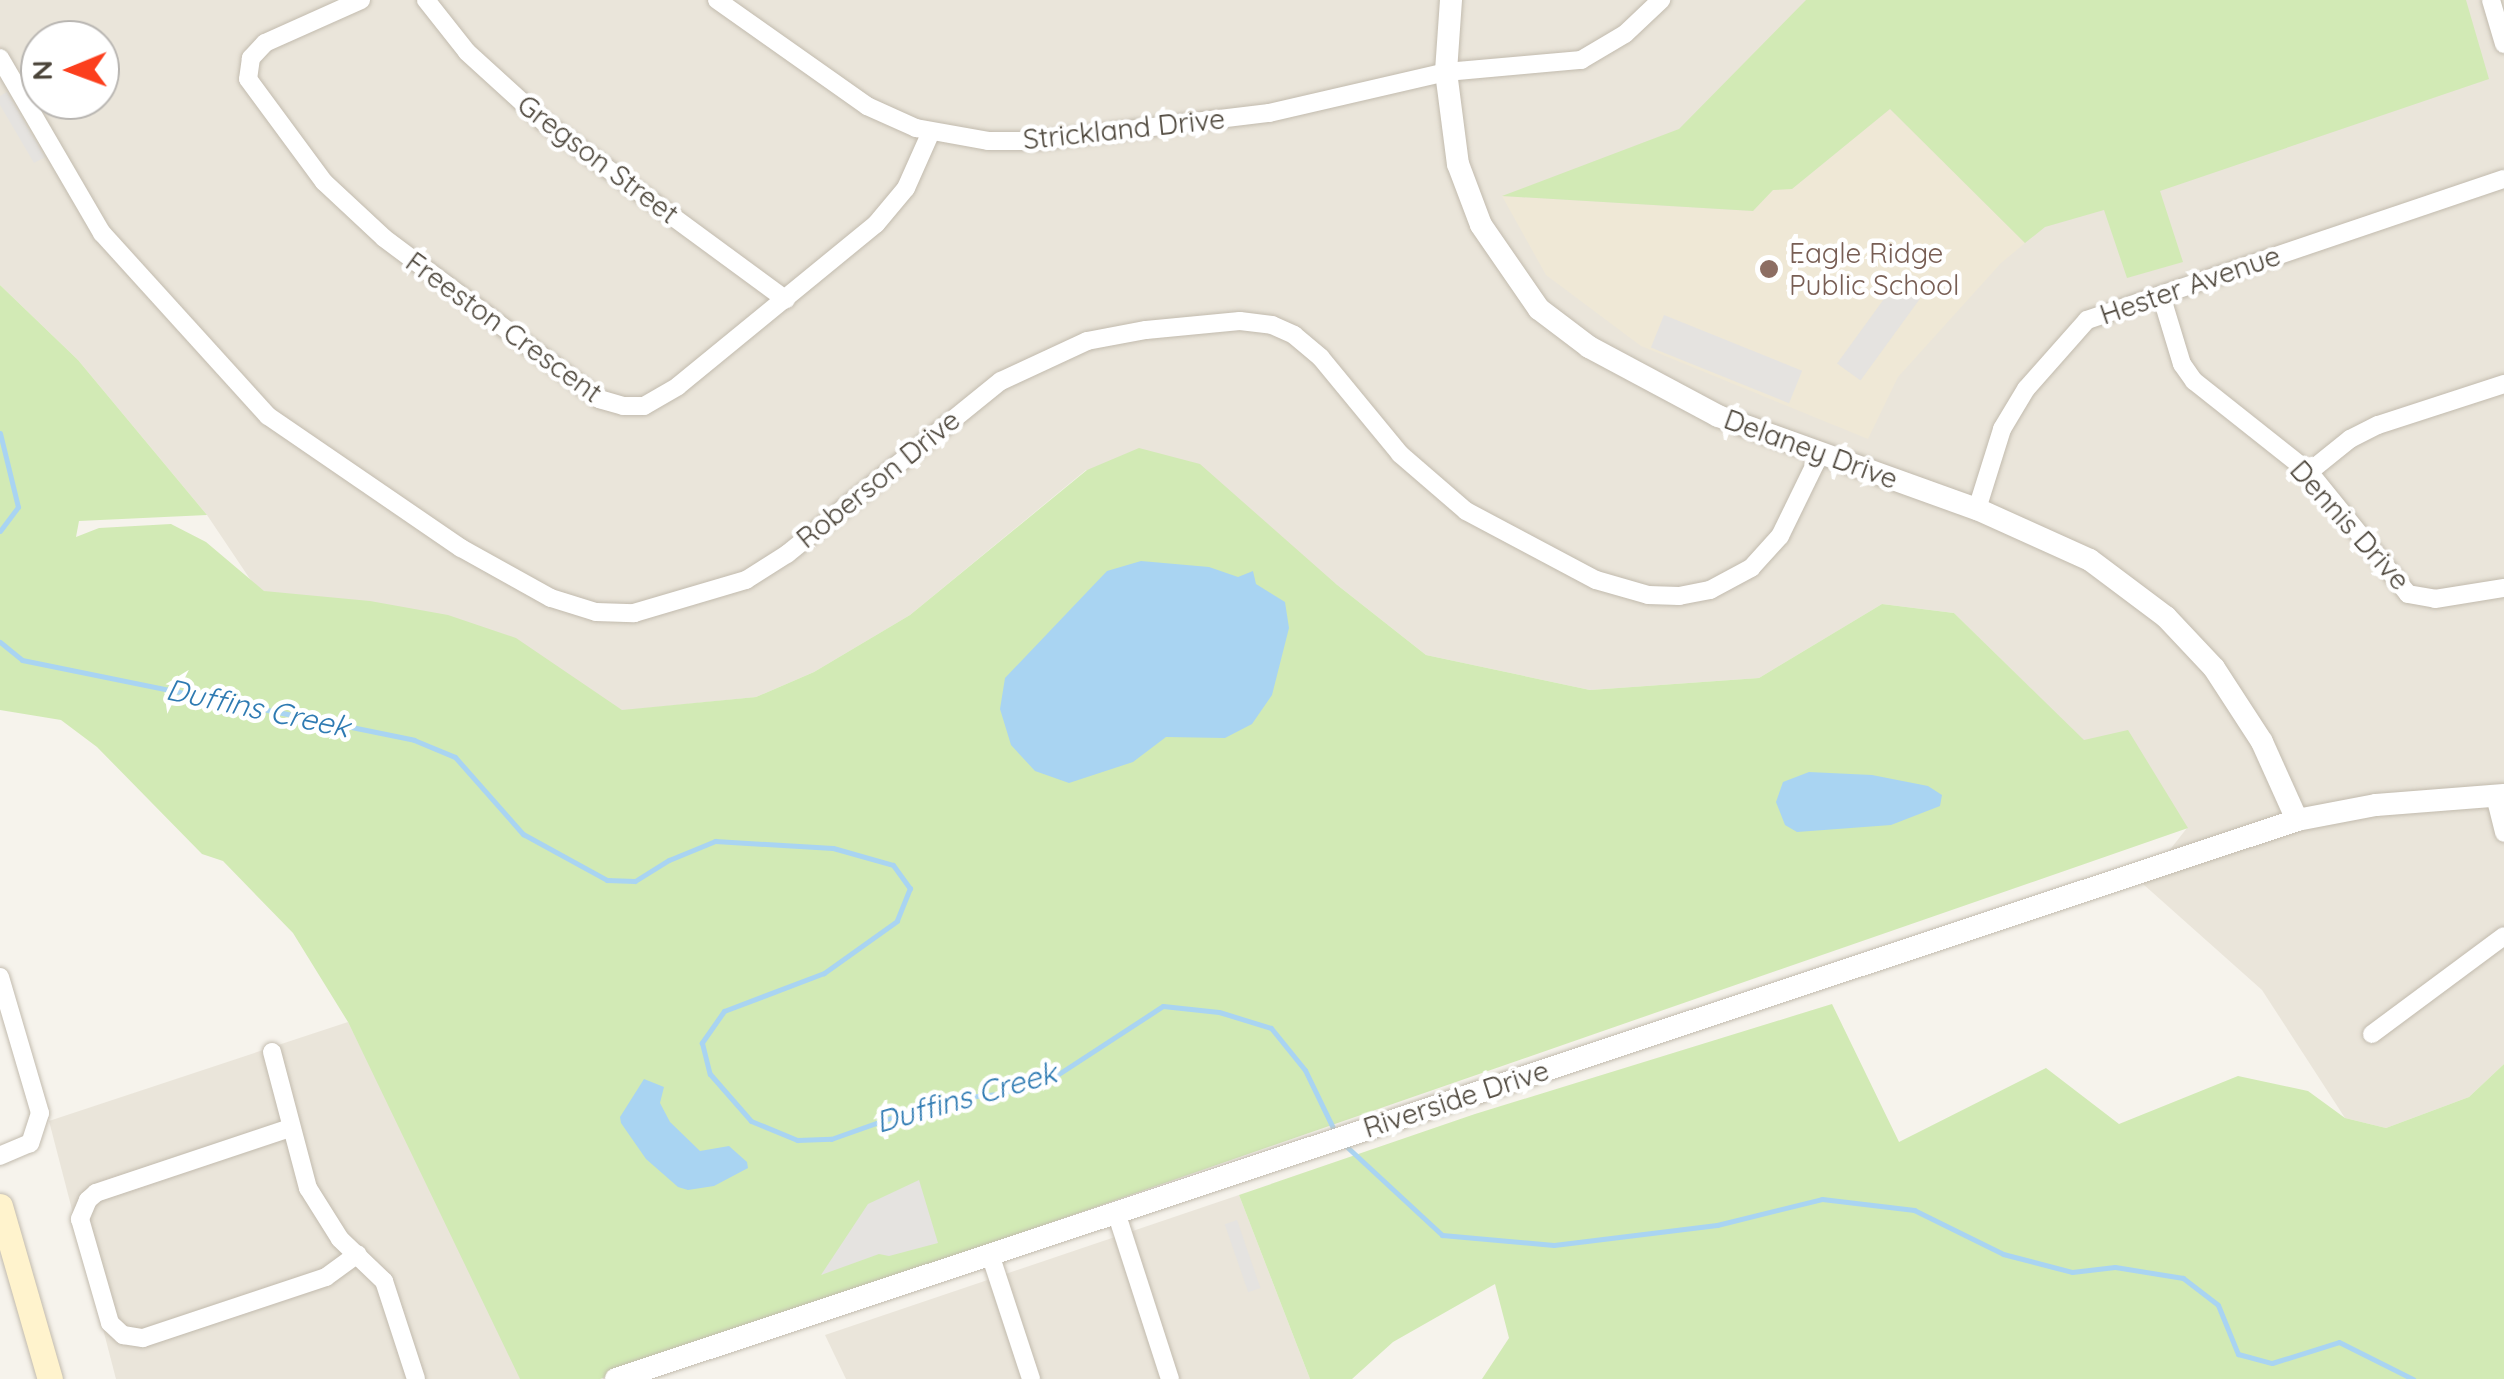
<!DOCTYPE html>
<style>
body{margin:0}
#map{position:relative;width:2504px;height:1379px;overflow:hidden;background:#f6f3ec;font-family:Quicksand,sans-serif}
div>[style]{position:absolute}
.residential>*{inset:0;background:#eae5da}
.education>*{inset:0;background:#efe8d6}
.green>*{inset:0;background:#d2eab5}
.parking>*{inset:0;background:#e5e3e0;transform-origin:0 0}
.water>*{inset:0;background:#a9d4f2}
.stream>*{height:5px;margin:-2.5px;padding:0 2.5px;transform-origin:2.5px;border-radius:2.5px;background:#a9d4f2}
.roads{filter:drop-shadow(0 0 2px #c2bbae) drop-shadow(0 0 2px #c2bbae)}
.minor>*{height:18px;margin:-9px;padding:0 9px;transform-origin:9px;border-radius:9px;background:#fff}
.tertiary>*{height:22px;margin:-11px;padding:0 11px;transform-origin:11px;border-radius:11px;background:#fff}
.secondary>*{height:25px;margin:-12.5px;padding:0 12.5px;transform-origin:12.5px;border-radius:12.5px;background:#fff3cd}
.dots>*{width:28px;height:28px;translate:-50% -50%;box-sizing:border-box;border:5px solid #fff;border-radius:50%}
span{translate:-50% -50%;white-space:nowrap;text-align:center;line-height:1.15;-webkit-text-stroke:9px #fff;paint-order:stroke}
.street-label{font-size:28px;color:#4b4439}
.education-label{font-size:28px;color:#785e54}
.left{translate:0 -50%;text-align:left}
.water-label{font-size:30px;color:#2e7ab2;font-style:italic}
.north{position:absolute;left:20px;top:20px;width:100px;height:100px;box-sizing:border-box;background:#fff;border:2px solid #b7b4b0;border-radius:50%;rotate:269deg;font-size:28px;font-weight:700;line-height:40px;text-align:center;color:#4b4439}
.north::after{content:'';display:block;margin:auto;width:35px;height:45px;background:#fc3f1d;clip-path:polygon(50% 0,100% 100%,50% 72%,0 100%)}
</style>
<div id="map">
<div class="residential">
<div style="clip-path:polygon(evenodd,0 0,2504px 0,2504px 1064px,2469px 1097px,2386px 1128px,2345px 1118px,2262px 990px,2143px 884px,2187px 828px,2084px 741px,1954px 613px,1882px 604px,1759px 678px,1590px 690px,1426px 655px,1336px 584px,1086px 470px,910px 615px,814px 672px,756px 697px,599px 713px,378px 615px,296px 604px,256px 588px,207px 515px,78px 360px,0 285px,0 0,40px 40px,100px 40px,100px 100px,40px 100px,40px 40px)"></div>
<div style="clip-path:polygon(348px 1022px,528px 1379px,116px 1379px,49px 1121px)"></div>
<div style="clip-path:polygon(1239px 1195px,1310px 1379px,846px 1379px,825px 1335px)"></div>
</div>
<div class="education">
<div style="clip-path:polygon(1890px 109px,2025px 243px,2001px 263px,1898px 377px,1868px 439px,1641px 346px,1546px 275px,1502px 196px,1753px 211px,1773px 189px,1792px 189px)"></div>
</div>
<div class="green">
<div style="clip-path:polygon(1806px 0,2466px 0,2489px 79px,2160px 191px,2183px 262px,2127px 278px,2104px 210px,2045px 227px,2025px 243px,1890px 109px,1792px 189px,1773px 190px,1753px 211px,1502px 196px,1679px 129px)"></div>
<div style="clip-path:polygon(0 285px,78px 360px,207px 515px,79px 521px,76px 537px,99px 528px,171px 524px,206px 542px,264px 591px,370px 601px,448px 615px,516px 638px,622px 710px,756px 697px,814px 672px,910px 615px,1087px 470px,1139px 448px,1200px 464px,1336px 584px,1426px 655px,1590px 690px,1759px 678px,1882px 604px,1954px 613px,2084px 740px,2128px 730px,2188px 828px,600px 1379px,520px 1379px,348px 1022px,293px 933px,223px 861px,202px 854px,97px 747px,61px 720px,0 710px)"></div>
<div style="clip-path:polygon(1832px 1004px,1899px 1142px,2046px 1068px,2119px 1124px,2238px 1076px,2308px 1091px,2345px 1118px,2386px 1128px,2469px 1097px,2504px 1064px,2504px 1379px,1482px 1379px,1509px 1338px,1495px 1284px,1393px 1342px,1352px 1379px,1310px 1379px,1239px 1195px,1475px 1114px)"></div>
</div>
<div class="parking">
<div style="clip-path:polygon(7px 92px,45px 157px,34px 163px,0 105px,0 96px)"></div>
<div style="left:1897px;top:281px;width:29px;height:102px;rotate:36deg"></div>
<div style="left:1664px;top:315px;width:149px;height:35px;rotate:22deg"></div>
<div style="clip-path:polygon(919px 1180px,938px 1243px,889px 1256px,879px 1254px,821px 1275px,868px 1204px)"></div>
<div style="left:1237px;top:1220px;width:72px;height:13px;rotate:71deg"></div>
</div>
<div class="water">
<div style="clip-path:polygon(1141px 561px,1209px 567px,1238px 577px,1253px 571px,1256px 584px,1285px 602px,1289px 628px,1272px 695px,1252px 724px,1225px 738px,1166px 737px,1133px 762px,1069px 783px,1035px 771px,1011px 745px,1000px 709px,1005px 678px,1107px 571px)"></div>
<div style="clip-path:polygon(1809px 772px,1872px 775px,1928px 786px,1942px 795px,1940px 806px,1891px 825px,1797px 832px,1785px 825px,1776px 802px,1783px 782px)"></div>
<div style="clip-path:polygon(644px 1079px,664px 1087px,660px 1103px,670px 1122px,700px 1151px,729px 1146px,747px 1162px,748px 1168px,714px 1186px,688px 1190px,678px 1187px,646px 1159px,621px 1123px,620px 1117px)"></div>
</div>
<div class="stream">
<div style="left:0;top:433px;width:76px;rotate:76.3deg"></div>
<div style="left:18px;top:507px;width:30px;rotate:127deg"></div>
<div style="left:0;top:642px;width:28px;rotate:39deg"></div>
<div style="left:22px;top:660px;width:400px;rotate:11.5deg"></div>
<div style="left:414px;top:740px;width:44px;rotate:22.5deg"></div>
<div style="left:455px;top:757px;width:103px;rotate:48.6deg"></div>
<div style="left:523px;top:834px;width:96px;rotate:28.7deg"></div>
<div style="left:607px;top:880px;width:28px;rotate:2deg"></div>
<div style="left:635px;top:881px;width:40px;rotate:-32deg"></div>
<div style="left:669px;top:860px;width:50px;rotate:-22.4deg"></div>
<div style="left:715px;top:841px;width:118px;rotate:3.4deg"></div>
<div style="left:833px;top:848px;width:62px;rotate:15.8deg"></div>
<div style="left:893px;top:865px;width:29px;rotate:54deg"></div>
<div style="left:910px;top:888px;width:35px;rotate:112deg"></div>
<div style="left:897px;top:921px;width:90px;rotate:144.5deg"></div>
<div style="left:824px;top:973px;width:107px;rotate:159.2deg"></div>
<div style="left:724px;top:1011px;width:39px;rotate:125deg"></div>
<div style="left:702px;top:1043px;width:32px;rotate:76deg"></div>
<div style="left:710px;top:1074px;width:62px;rotate:48.9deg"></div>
<div style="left:751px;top:1121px;width:50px;rotate:22.4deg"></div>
<div style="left:797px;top:1140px;width:34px;rotate:-2deg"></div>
<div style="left:831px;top:1139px;width:120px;rotate:-19.5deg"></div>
<div style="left:944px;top:1099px;width:55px;rotate:-5.2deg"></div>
<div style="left:999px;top:1094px;width:61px;rotate:-18.1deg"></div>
<div style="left:1057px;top:1075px;width:126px;rotate:-33.1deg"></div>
<div style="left:1163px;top:1006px;width:56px;rotate:6.1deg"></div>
<div style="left:1219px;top:1012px;width:54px;rotate:17.1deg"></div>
<div style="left:1271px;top:1028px;width:54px;rotate:51deg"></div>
<div style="left:1305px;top:1070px;width:71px;rotate:64.2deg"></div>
<div style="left:1346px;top:1146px;width:131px;rotate:42.8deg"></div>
<div style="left:1442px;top:1235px;width:112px;rotate:5.1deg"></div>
<div style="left:1554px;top:1245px;width:164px;rotate:-7deg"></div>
<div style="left:1717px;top:1225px;width:108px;rotate:-13.9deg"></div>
<div style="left:1822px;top:1199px;width:93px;rotate:6.8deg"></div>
<div style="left:1914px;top:1210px;width:99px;rotate:26.3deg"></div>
<div style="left:2003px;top:1254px;width:71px;rotate:14.6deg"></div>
<div style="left:2072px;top:1272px;width:43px;rotate:-6.6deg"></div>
<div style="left:2115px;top:1267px;width:69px;rotate:9.2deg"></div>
<div style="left:2183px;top:1278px;width:44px;rotate:37.6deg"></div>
<div style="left:2218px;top:1305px;width:53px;rotate:67.8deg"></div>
<div style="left:2238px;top:1354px;width:35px;rotate:15deg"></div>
<div style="left:2272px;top:1363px;width:70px;rotate:-17.4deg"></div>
<div style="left:2339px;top:1342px;width:83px;rotate:26.6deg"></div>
</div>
<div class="roads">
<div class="minor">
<div style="left:361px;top:0;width:105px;rotate:155.9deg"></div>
<div style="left:265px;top:43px;width:21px;rotate:133deg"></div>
<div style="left:251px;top:58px;width:21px;rotate:98deg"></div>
<div style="left:248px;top:79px;width:128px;rotate:53.6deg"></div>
<div style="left:324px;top:182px;width:82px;rotate:43deg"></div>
<div style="left:384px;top:238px;width:269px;rotate:36.8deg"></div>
<div style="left:599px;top:399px;width:25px;rotate:16deg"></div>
<div style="left:623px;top:406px;width:21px"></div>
<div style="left:644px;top:406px;width:39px;rotate:-30deg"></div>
<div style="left:678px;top:386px;width:256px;rotate:-39.3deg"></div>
<div style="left:876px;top:224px;width:47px;rotate:-50.2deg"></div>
<div style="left:906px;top:188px;width:59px;rotate:-66deg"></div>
<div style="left:426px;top:0;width:66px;rotate:51.7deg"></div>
<div style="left:467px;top:52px;width:104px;rotate:42.3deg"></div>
<div style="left:544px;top:122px;width:300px;rotate:36.3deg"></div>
<div style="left:717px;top:0;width:184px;rotate:35.2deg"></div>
<div style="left:867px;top:106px;width:54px;rotate:24.2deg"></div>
<div style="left:916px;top:128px;width:73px;rotate:10.2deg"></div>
<div style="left:988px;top:141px;width:49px"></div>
<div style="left:1037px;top:141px;width:234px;rotate:-6.9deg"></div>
<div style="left:1269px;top:113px;width:182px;rotate:-13deg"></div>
<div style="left:1446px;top:72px;width:136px;rotate:-5.1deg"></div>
<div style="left:1581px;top:60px;width:51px;rotate:-30.6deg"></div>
<div style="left:1625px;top:34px;width:50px;rotate:-43.4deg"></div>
<div style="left:2491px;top:0;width:46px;rotate:73.5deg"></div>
<div style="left:0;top:58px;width:203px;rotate:59.8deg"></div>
<div style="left:102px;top:233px;width:247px;rotate:47.8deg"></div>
<div style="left:268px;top:416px;width:234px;rotate:34.4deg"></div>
<div style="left:461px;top:548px;width:103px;rotate:29.1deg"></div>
<div style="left:551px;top:598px;width:47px;rotate:17.3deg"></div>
<div style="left:596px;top:612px;width:38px;rotate:2deg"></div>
<div style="left:634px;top:613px;width:117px;rotate:-16.4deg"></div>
<div style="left:746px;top:580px;width:49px;rotate:-32.4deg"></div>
<div style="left:787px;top:554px;width:275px;rotate:-39deg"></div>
<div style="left:1001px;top:381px;width:95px;rotate:-24.9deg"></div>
<div style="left:1087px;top:341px;width:60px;rotate:-10.6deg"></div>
<div style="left:1146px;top:330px;width:94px;rotate:-5.5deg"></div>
<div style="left:1240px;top:321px;width:32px;rotate:7deg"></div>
<div style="left:1272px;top:325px;width:24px;rotate:24deg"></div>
<div style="left:1294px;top:335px;width:35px;rotate:40deg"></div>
<div style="left:1321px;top:358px;width:124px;rotate:50.5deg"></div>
<div style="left:1400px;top:454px;width:87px;rotate:40.8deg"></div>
<div style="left:1466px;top:511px;width:147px;rotate:28deg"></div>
<div style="left:1596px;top:580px;width:54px;rotate:16.1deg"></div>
<div style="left:1648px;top:595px;width:31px;rotate:2deg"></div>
<div style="left:1679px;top:596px;width:32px;rotate:-11deg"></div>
<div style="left:1710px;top:590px;width:47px;rotate:-28.2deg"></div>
<div style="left:1751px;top:568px;width:43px;rotate:-47.8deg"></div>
<div style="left:1780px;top:536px;width:91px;rotate:-64deg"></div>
<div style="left:2161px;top:295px;width:72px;rotate:73.1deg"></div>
<div style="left:2182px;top:364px;width:21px;rotate:55deg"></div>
<div style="left:2194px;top:381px;width:147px;rotate:38.4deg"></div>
<div style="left:2309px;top:472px;width:157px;rotate:50.9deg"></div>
<div style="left:2408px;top:594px;width:27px;rotate:10deg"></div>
<div style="left:2435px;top:599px;width:70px;rotate:-9.1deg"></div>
<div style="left:2309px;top:472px;width:53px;rotate:-38.8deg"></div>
<div style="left:2350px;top:439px;width:31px;rotate:-27deg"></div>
<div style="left:2378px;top:425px;width:133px;rotate:-18deg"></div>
<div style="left:1977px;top:509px;width:84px;rotate:-72.6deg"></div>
<div style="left:2002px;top:429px;width:47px;rotate:-59deg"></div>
<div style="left:2026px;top:389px;width:92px;rotate:-48.5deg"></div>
<div style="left:2087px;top:320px;width:440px;rotate:-18.7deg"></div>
<div style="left:2495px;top:796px;width:38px;rotate:76deg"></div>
<div style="left:0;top:977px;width:142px;rotate:73.6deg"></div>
<div style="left:40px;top:1113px;width:32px;rotate:108deg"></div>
<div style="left:30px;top:1143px;width:33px;rotate:157deg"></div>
<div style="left:2372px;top:1034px;width:164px;rotate:-36.6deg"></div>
<div style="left:272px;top:1052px;width:141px;rotate:75.2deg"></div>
<div style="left:308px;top:1188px;width:60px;rotate:57.9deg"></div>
<div style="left:340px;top:1239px;width:61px;rotate:43.7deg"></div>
<div style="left:384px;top:1281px;width:103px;rotate:71.9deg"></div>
<div style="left:290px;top:1128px;width:205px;rotate:161.5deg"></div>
<div style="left:96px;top:1193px;width:11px;rotate:139deg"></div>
<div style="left:88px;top:1200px;width:21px;rotate:113deg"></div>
<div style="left:80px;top:1219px;width:108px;rotate:73.9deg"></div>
<div style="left:110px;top:1323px;width:18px;rotate:43deg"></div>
<div style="left:123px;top:1335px;width:20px;rotate:9deg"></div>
<div style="left:143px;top:1338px;width:193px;rotate:-18.4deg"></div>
<div style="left:326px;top:1277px;width:39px;rotate:-36deg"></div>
<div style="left:1116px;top:1212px;width:176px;rotate:72.1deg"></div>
<div style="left:990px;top:1254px;width:132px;rotate:71.8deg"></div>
</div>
<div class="tertiary">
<div style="left:1451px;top:0;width:72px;rotate:94deg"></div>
<div style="left:1446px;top:72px;width:93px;rotate:82.6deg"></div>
<div style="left:1458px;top:164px;width:65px;rotate:69.3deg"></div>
<div style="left:1481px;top:225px;width:102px;rotate:55.4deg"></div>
<div style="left:1539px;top:309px;width:63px;rotate:37.2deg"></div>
<div style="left:1589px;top:347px;width:146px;rotate:28.1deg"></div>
<div style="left:1718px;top:416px;width:275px;rotate:19.8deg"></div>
<div style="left:1977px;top:509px;width:124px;rotate:24.3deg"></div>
<div style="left:2090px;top:560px;width:95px;rotate:36.9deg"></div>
<div style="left:2166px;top:617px;width:70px;rotate:46.7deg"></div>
<div style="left:2214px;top:668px;width:88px;rotate:57deg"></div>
<div style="left:2262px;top:742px;width:85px;rotate:65.8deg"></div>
<div style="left:616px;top:1379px;width:1772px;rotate:-18.39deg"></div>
<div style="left:2297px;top:820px;width:80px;rotate:-10.8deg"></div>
<div style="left:2376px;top:805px;width:128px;rotate:-4.5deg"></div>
</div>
<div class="secondary">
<div style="left:0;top:1206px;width:180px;rotate:73.9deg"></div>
</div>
</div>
<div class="dots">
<div style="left:1769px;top:269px;background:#8d6e63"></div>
</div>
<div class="street-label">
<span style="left:1124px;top:129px;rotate:-6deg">Strickland Drive</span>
<span style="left:598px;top:159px;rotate:37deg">Gregson Street</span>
<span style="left:2190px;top:285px;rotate:-19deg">Hester Avenue</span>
<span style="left:504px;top:327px;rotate:36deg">Freeston Crescent</span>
<span style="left:1811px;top:449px;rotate:20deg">Delaney Drive</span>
<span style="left:878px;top:479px;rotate:-39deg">Roberson Drive</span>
<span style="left:2350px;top:525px;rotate:48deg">Dennis Drive</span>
<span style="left:1456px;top:1099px;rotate:-18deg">Riverside Drive</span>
</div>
<div class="education-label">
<span class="left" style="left:1789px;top:269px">Eagle Ridge<br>Public School</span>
</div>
<div class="water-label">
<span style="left:258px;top:708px;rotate:12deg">Duffins Creek</span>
<span style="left:966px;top:1097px;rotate:-16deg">Duffins Creek</span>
</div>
<div class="north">N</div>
</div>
